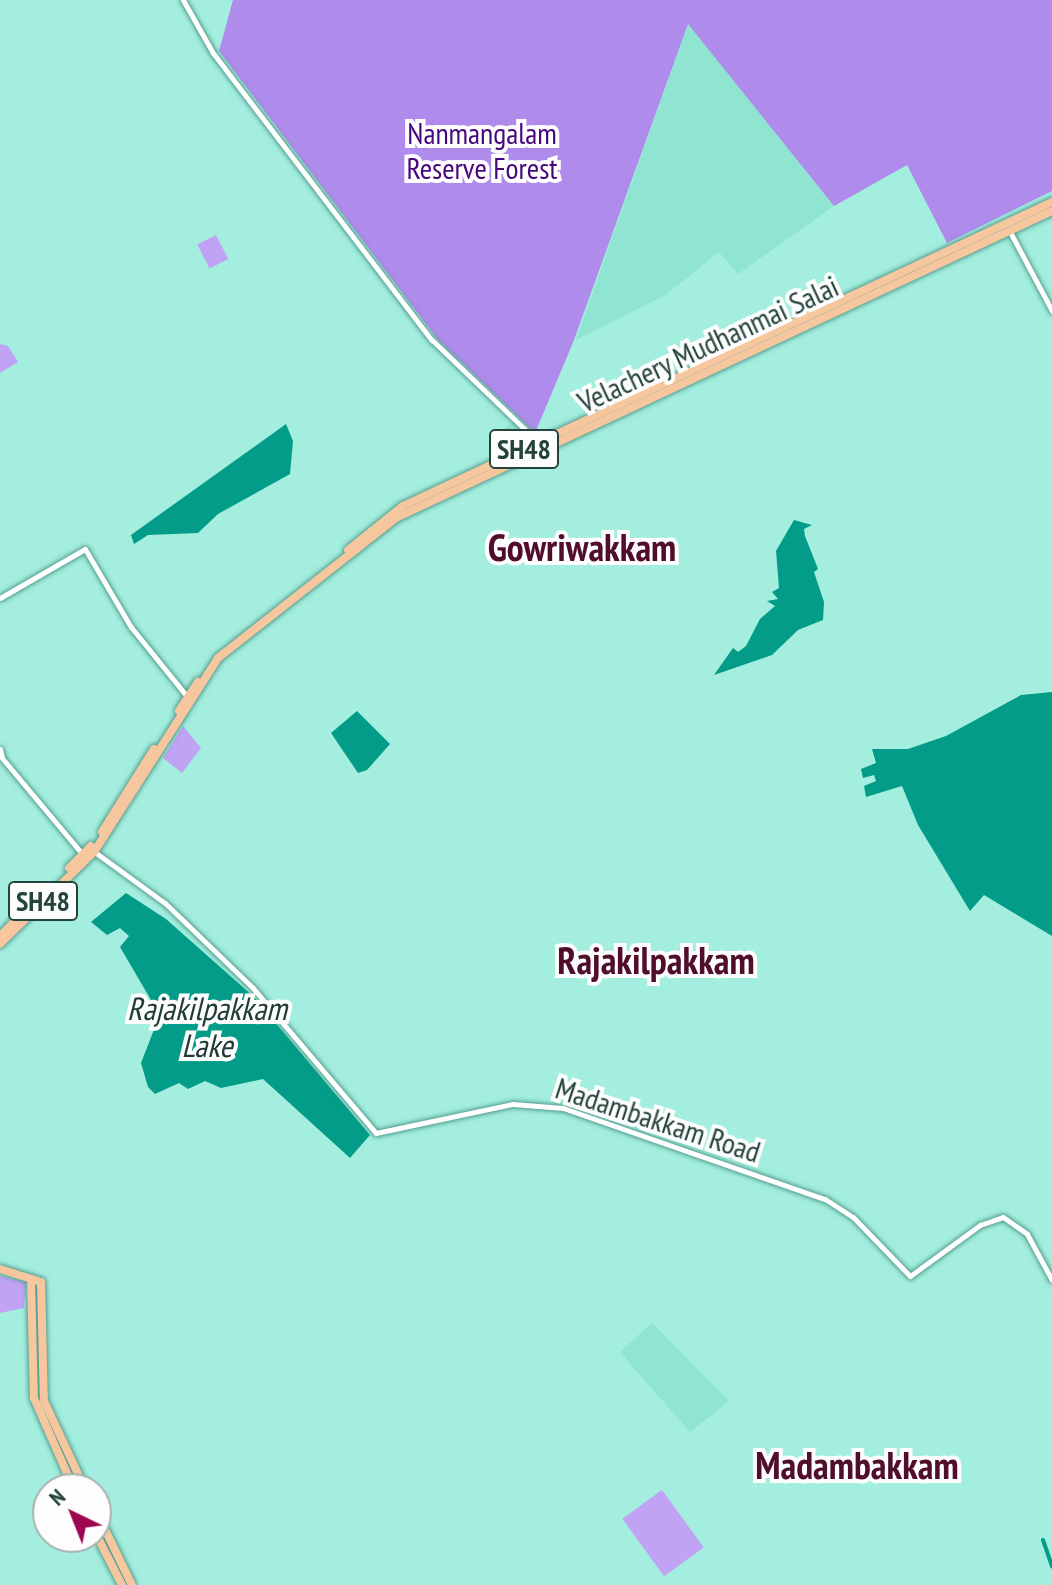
<!DOCTYPE html>
<style>
body{margin:0}
#map{position:relative;width:1052px;height:1585px;overflow:hidden;background:#a3eede;font-family:"PT Sans Narrow",sans-serif}
div>[style]{position:absolute}
.built>*{inset:0;background:#8fe4d2}
.green>*{inset:0;background:#c0a3f5;transform-origin:0 0}
.forest>*{inset:0;background:#af8beb}
.water>*{inset:0;background:#029c88}
.canal>*{height:4px;margin:-2px;padding:0 2px;transform-origin:2px;border-radius:2px;background:#029c88}
.roads{filter:drop-shadow(0 0 2px #559e90) drop-shadow(0 0 2px #559e90)}
.tertiary>*{height:5px;margin:-2.5px;padding:0 2.5px;transform-origin:2.5px;border-radius:2.5px;background:#fff}
.primary>*{height:8px;margin:-4px;padding:0 4px;transform-origin:4px;border-radius:4px;background:#f6c79e}
span{translate:-50% -50%;white-space:nowrap;text-align:center;line-height:1.15;-webkit-text-stroke:8px #fdfdfd;paint-order:stroke}
.shield-label span{padding:2px 6px;background:#fdfdfd;border:2px solid;border-radius:6px;-webkit-text-stroke-width:0}
.shield-label{font-size:28px;color:#25433d;font-weight:700}
.park-label{font-size:30px;color:#46077d}
.street-label{font-size:30px;color:#25433d}
.water-label{font-size:32px;color:#213b36;font-style:italic}
.district-label{font-size:38px;color:#500e2a;font-weight:700}
.north{position:absolute;left:32px;top:1473px;width:80px;height:80px;box-sizing:border-box;background:#fdfdfd;border:2px solid #a7b3b0;border-radius:50%;rotate:317deg;font-size:22px;font-weight:700;line-height:32px;text-align:center;color:#25433d}
.north::after{content:'';display:block;margin:auto;width:28px;height:36px;background:#9d0752;clip-path:polygon(50% 0,100% 100%,50% 72%,0 100%)}
</style>
<div id="map">
<div class="built">
<div style="clip-path:polygon(688px 24px,834px 206px,738px 274px,719px 252px,667px 294px,576px 340px)"></div>
<div style="clip-path:polygon(514px 422px,534px 441px,511px 453px,500px 431px)"></div>
<div style="clip-path:polygon(652px 1323px,729px 1401px,690px 1432px,620px 1352px)"></div>
</div>
<div class="green">
<div style="left:216px;top:235px;width:27px;height:21px;rotate:63deg"></div>
<div style="clip-path:polygon(0 344px,8px 346px,18px 362px,0 373px)"></div>
<div style="clip-path:polygon(183px 726px,201px 748px,182px 773px,163px 758px)"></div>
<div style="clip-path:polygon(0 1276px,26px 1282px,24px 1308px,0 1313px)"></div>
<div style="left:662px;top:1490px;width:71px;height:49px;rotate:54deg"></div>
</div>
<div class="forest">
<div style="clip-path:polygon(233px 0,1052px 0,1052px 191px,947px 243px,907px 165px,834px 206px,688px 24px,574px 340px,535px 433px,438px 340px,219px 51px)"></div>
</div>
<div class="water">
<div style="clip-path:polygon(286px 424px,293px 441px,290px 474px,218px 514px,198px 533px,148px 535px,134px 544px,131px 535px)"></div>
<div style="clip-path:polygon(794px 520px,812px 525px,804px 529px,805px 536px,818px 569px,814px 572px,824px 602px,823px 620px,798px 630px,772px 655px,714px 675px,733px 648px,738px 652px,746px 646px,760px 619px,775px 606px,767px 601px,778px 599px,772px 592px,779px 588px,776px 551px)"></div>
<div style="clip-path:polygon(1052px 692px,1052px 936px,984px 895px,970px 911px,918px 825px,902px 786px,866px 797px,864px 786px,876px 781px,874px 775px,863px 778px,861px 769px,876px 763px,872px 749px,908px 749px,946px 736px,1021px 695px)"></div>
<div style="clip-path:polygon(357px 711px,390px 744px,367px 770px,358px 773px,331px 733px)"></div>
<div style="clip-path:polygon(126px 893px,166px 919px,254px 997px,370px 1135px,350px 1158px,263px 1079px,221px 1088px,205px 1081px,188px 1089px,179px 1083px,155px 1094px,148px 1087px,141px 1063px,155px 1027px,151px 1000px,120px 947px,129px 936px,120px 928px,107px 935px,91px 922px)"></div>
</div>
<div class="canal">
<div style="left:1043px;top:1540px;width:28px;rotate:71deg"></div>
</div>
<div class="roads">
<div class="tertiary">
<div style="left:183px;top:0;width:61px;rotate:60.5deg"></div>
<div style="left:213px;top:53px;width:361px;rotate:52.7deg"></div>
<div style="left:432px;top:340px;width:149px;rotate:43.9deg"></div>
<div style="left:1009px;top:230px;width:92px;rotate:62deg"></div>
<div style="left:0;top:598px;width:98px;rotate:-30deg"></div>
<div style="left:85px;top:549px;width:91px;rotate:59.5deg"></div>
<div style="left:131px;top:627px;width:92px;rotate:51.1deg"></div>
<div style="left:0;top:749px;width:9px;rotate:77deg"></div>
<div style="left:2px;top:758px;width:126px;rotate:50.1deg"></div>
<div style="left:92px;top:850px;width:90px;rotate:36deg"></div>
<div style="left:165px;top:903px;width:122px;rotate:44deg"></div>
<div style="left:253px;top:988px;width:190px;rotate:49.7deg"></div>
<div style="left:376px;top:1133px;width:140px;rotate:-12deg"></div>
<div style="left:513px;top:1104px;width:50px;rotate:4.6deg"></div>
<div style="left:563px;top:1108px;width:277px;rotate:19.2deg"></div>
<div style="left:825px;top:1199px;width:33px;rotate:33deg"></div>
<div style="left:853px;top:1217px;width:82px;rotate:46deg"></div>
<div style="left:910px;top:1276px;width:87px;rotate:-36.1deg"></div>
<div style="left:980px;top:1225px;width:24px;rotate:-19deg"></div>
<div style="left:1003px;top:1217px;width:29px;rotate:35deg"></div>
<div style="left:1027px;top:1234px;width:52px;rotate:61.5deg"></div>
</div>
<div class="primary">
<div style="left:348px;top:550px;width:70px;rotate:-38.7deg"></div>
<div style="left:403px;top:506px;width:717px;rotate:-25.1deg"></div>
<div style="left:179px;top:711px;width:35px;rotate:-57deg"></div>
<div style="left:102px;top:832px;width:98px;rotate:-57.9deg"></div>
<div style="left:69px;top:868px;width:31px;rotate:-45deg"></div>
<div style="left:0;top:936px;width:44px;rotate:-45deg"></div>
<div style="left:0;top:944px;width:132px;rotate:-44.4deg"></div>
<div style="left:94px;top:852px;width:230px;rotate:-57.4deg"></div>
<div style="left:218px;top:658px;width:226px;rotate:-38.2deg"></div>
<div style="left:396px;top:518px;width:724px;rotate:-25.08deg"></div>
<div style="left:0;top:1269px;width:43px;rotate:17.6deg"></div>
<div style="left:41px;top:1282px;width:119px;rotate:88.6deg"></div>
<div style="left:44px;top:1401px;width:97px;rotate:65deg"></div>
<div style="left:31px;top:1279px;width:119px;rotate:88.6deg"></div>
<div style="left:34px;top:1398px;width:99px;rotate:66.3deg"></div>
<div style="left:96px;top:1511px;width:82px;rotate:64.1deg"></div>
<div style="left:96px;top:1534px;width:57px;rotate:63deg"></div>
</div>
</div>
<div class="shield-label">
<span style="left:524px;top:449px">SH48</span>
<span style="left:43px;top:901px">SH48</span>
</div>
<div class="park-label">
<span style="left:482px;top:150px">Nanmangalam<br>Reserve Forest</span>
</div>
<div class="street-label">
<span style="left:708px;top:344px;rotate:-25deg">Velachery Mudhanmai Salai</span>
<span style="left:658px;top:1120px;rotate:18deg">Madambakkam Road</span>
</div>
<div class="water-label">
<span style="left:207px;top:1027px">Rajakilpakkam<br>Lake</span>
</div>
<div class="district-label">
<span style="left:582px;top:547px">Gowriwakkam</span>
<span style="left:656px;top:960px">Rajakilpakkam</span>
<span style="left:857px;top:1465px">Madambakkam</span>
</div>
<div class="north">N</div>
</div>
